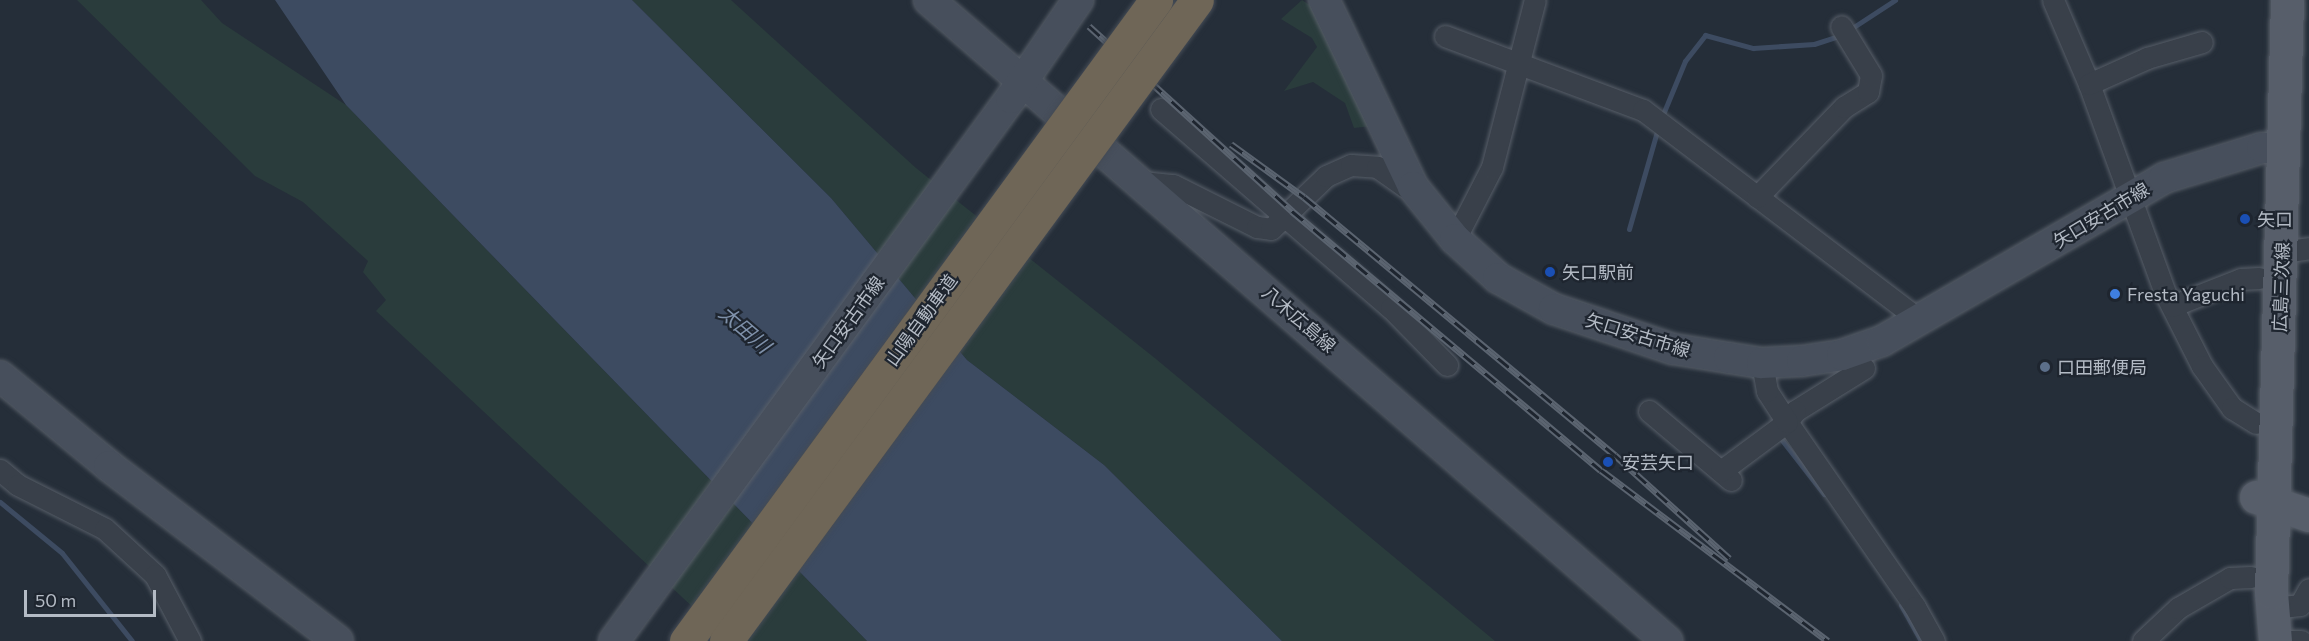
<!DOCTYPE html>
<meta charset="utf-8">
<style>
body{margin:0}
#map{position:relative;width:2309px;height:641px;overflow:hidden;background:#252e39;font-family:Commissioner,"Noto Sans JP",sans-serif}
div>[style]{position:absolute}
.green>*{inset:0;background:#2a3c3c}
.water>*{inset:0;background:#3d4b61}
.stream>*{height:5px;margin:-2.5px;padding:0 2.5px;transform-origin:2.5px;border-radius:2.5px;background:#3d4b61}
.roads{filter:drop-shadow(0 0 2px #575e68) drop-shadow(0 0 2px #575e68)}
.street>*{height:21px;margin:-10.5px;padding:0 10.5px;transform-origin:10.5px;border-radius:10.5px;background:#39404a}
.secondary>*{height:30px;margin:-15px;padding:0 15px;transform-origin:15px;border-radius:15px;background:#474f5c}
.primary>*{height:33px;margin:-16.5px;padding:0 16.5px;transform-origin:16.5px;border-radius:16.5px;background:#575e6a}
.rail>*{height:7px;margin-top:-3.5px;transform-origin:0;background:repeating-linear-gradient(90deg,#1e252f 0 14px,#5b6470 0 28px);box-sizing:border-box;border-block:2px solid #5b6470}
.bridges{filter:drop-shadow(0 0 2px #444b55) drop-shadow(0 0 2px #444b55)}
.highway-bridge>*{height:33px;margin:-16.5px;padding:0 16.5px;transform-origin:16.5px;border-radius:16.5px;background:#6f6657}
.dots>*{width:16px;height:16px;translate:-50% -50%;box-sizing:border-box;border:3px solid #1e252f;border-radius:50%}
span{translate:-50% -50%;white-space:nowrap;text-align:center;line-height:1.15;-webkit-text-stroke:4.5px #1e252f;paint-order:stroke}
.street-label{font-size:18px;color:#b4bbc5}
.poi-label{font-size:18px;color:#b4bbc5}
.left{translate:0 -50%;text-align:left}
.water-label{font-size:20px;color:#7f91aa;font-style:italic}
.scale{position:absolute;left:24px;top:590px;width:132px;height:27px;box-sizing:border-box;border:3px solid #b4bbc5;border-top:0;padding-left:8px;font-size:18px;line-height:21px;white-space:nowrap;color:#b4bbc5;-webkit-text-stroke:4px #1e252f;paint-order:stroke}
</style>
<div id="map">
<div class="green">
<div style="clip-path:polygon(77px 0,201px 0,222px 23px,346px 105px,867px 641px,729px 641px,376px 311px,386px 300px,363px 272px,368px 261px,303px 202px,255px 176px)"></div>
<div style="clip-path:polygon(632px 0,731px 0,916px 168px,1156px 359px,1495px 641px,1282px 641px,1104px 465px,967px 360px,831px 198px)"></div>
<div style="clip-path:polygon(1302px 0,1311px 6px,1372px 126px,1354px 128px,1345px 103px,1313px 82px,1284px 91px,1317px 47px,1312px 38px,1281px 19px)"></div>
</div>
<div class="water">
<div style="clip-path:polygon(275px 0,632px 0,831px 198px,967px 360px,1104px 465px,1282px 641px,867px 641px,346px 105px)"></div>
</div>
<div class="stream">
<div style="left:1849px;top:30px;width:55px;rotate:-33.1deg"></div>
<div style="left:1661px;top:119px;width:63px;rotate:-67.5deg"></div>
<div style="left:1685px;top:61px;width:33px;rotate:-52deg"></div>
<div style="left:1705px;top:35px;width:50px;rotate:15.2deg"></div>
<div style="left:1753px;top:48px;width:61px;rotate:-3.8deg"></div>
<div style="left:1814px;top:44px;width:28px;rotate:-18deg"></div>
<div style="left:1629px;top:229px;width:105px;rotate:-74deg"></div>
<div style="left:1781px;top:439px;width:70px;rotate:52deg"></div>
<div style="left:0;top:502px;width:80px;rotate:39.4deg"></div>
<div style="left:62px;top:553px;width:112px;rotate:51.5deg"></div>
<div style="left:1901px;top:605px;width:41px;rotate:60.9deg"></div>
</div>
<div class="roads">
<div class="street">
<div style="left:2053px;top:0;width:91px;rotate:66.8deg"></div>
<div style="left:2089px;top:84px;width:222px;rotate:70deg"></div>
<div style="left:2165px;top:293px;width:82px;rotate:63.1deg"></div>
<div style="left:2202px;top:366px;width:52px;rotate:54.5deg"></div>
<div style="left:2232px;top:408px;width:28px;rotate:32deg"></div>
<div style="left:1445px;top:36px;width:211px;rotate:20.5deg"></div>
<div style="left:1643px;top:110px;width:349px;rotate:37.2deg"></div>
<div style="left:2089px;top:84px;width:64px;rotate:-24.1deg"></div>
<div style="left:2147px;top:58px;width:57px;rotate:-16.2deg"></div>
<div style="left:1161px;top:109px;width:304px;rotate:40.9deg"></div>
<div style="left:1391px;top:308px;width:80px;rotate:45.5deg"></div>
<div style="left:1142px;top:182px;width:31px;rotate:6deg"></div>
<div style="left:1173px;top:185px;width:94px;rotate:26.6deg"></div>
<div style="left:1257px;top:227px;width:14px;rotate:8deg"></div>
<div style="left:1271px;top:229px;width:76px;rotate:-43.9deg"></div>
<div style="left:1326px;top:176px;width:27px;rotate:-24deg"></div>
<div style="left:1351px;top:165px;width:26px;rotate:4deg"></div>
<div style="left:1377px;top:167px;width:33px;rotate:35deg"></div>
<div style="left:1404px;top:186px;width:9px;rotate:6deg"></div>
<div style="left:1757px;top:197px;width:125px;rotate:-46deg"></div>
<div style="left:1844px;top:107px;width:28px;rotate:-32deg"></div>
<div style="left:1868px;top:92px;width:17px;rotate:-80deg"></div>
<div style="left:1871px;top:75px;width:57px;rotate:-121.5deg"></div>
<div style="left:1455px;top:239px;width:81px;rotate:-62.8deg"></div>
<div style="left:1492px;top:167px;width:172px;rotate:-75.6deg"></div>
<div style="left:2282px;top:252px;width:27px;rotate:-8deg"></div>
<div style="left:2172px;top:306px;width:74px;rotate:-21.4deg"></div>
<div style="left:2241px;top:279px;width:18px;rotate:-3deg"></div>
<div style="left:1864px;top:368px;width:81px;rotate:148.1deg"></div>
<div style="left:1795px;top:411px;width:14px;rotate:126deg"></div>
<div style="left:1787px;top:422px;width:225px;rotate:55.3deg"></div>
<div style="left:1915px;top:607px;width:39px;rotate:61deg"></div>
<div style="left:1649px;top:411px;width:107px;rotate:40.1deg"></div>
<div style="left:0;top:470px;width:23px;rotate:40deg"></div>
<div style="left:18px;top:485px;width:97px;rotate:26.8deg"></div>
<div style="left:105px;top:529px;width:68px;rotate:42.6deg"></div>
<div style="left:155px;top:575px;width:75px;rotate:62.1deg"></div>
<div style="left:1721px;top:471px;width:82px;rotate:-36.6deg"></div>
<div style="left:1787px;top:422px;width:37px;rotate:-123deg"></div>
<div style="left:1767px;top:391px;width:28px;rotate:-100deg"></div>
<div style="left:2272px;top:608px;width:28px;rotate:-6deg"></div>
<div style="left:2300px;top:605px;width:18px;rotate:-61deg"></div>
<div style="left:2143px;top:641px;width:48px;rotate:-43.3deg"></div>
<div style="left:2178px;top:608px;width:60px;rotate:-30deg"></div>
<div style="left:2230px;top:578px;width:21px;rotate:-3deg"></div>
<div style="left:2279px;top:641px;width:22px"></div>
</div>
<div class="secondary">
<div style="left:929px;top:0;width:978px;rotate:40.98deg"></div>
<div style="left:1324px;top:0;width:207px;rotate:64.5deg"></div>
<div style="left:1413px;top:187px;width:67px;rotate:51.1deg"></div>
<div style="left:1455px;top:239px;width:58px;rotate:42.2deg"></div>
<div style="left:1498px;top:278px;width:64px;rotate:29deg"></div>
<div style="left:1554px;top:309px;width:126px;rotate:18.6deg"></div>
<div style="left:1673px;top:349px;width:57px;rotate:9.1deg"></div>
<div style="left:1729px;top:358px;width:33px;rotate:9deg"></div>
<div style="left:1762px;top:363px;width:40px;rotate:-2.9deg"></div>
<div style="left:1802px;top:361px;width:40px;rotate:-8.5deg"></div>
<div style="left:1842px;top:355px;width:42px;rotate:-19.3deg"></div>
<div style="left:1882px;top:341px;width:326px;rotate:-30deg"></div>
<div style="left:2164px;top:178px;width:102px;rotate:-17deg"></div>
<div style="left:2262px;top:148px;width:21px"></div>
<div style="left:0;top:376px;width:141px;rotate:39.5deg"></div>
<div style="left:109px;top:466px;width:288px;rotate:37.4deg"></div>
<div style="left:614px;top:641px;width:673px;rotate:-53.83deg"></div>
<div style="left:1011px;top:98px;width:119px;rotate:-55.6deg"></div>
</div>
<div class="primary">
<div style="left:2256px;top:497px;width:56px;rotate:18.8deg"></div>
<div style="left:2275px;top:641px;width:49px;rotate:-94.7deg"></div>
<div style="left:2271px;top:592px;width:592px;rotate:-88.45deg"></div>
</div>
</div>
<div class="rail">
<div style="left:1089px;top:26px;width:275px;rotate:42.3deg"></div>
<div style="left:1292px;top:211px;width:403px;rotate:40deg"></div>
<div style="left:1601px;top:470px;width:284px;rotate:37deg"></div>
<div style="left:1231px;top:144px;width:90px;rotate:36deg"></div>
<div style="left:1304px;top:197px;width:404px;rotate:39.7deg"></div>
<div style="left:1615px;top:455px;width:154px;rotate:42.1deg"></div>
</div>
<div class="bridges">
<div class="highway-bridge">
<div style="left:686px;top:641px;width:795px;rotate:-53.75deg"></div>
<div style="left:726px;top:641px;width:795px;rotate:-53.69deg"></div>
</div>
</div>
<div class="dots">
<div style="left:2245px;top:219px;background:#1a4fb4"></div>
<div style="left:1550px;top:272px;background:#1a4fb4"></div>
<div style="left:2115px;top:294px;background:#3f7fe0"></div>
<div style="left:2045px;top:367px;background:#5c6f8a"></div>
<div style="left:1608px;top:462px;background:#1a4fb4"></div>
</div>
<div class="street-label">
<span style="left:2101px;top:215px;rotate:-31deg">矢口安古市線</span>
<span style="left:2281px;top:287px;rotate:-88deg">広島三次線</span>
<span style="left:1299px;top:319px;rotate:41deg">八木広島線</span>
<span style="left:921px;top:320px;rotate:-54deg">山陽自動車道</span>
<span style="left:848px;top:322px;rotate:-54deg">矢口安古市線</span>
<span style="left:1638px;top:335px;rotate:17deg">矢口安古市線</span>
</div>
<div class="poi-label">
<span class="left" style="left:2257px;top:219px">矢口</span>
<span class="left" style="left:1562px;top:272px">矢口駅前</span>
<span class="left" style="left:2127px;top:294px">Fresta Yaguchi</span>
<span class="left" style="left:2057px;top:367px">口田郵便局</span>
<span class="left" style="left:1622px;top:462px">安芸矢口</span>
</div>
<div class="water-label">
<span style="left:745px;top:329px;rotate:41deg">太田川</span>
</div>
<div class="scale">50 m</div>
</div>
